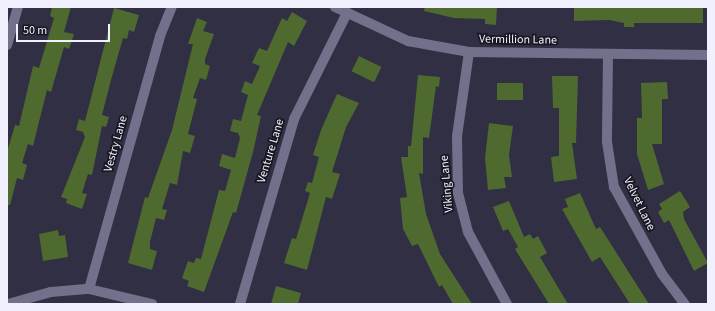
<!DOCTYPE html>
<style>
body{margin:0}
#map{position:relative;width:715px;height:311px;overflow:hidden;background:#302f44;font-family:"Source Sans 3",sans-serif}
div>[style]{position:absolute}
.building>*{inset:0;background:#4e6a2f;transform-origin:0 0}
.street>*{height:10px;margin:-5px;padding:0 5px;transform-origin:5px;border-radius:5px;background:#72718c}
span{translate:-50% -50%;white-space:nowrap;text-align:center;line-height:1.15;-webkit-text-stroke:3.5px #191822;paint-order:stroke}
.street-label{font-size:12px;color:#f0f0fe}
.frame{position:absolute;inset:0;border:8px solid #f0f0fe;pointer-events:none}
.scale{position:absolute;left:16px;top:24px;width:94px;height:18px;box-sizing:border-box;border:2px solid #f0f0fe;border-top:0;padding-left:5px;font-size:12px;line-height:14px;white-space:nowrap;color:#f0f0fe;-webkit-text-stroke:3px #191822;paint-order:stroke}
</style>
<div id="map">
<div class="building">
<div style="clip-path:polygon(52px 7px,71px 7px,64px 32px,74px 34px,69px 49px,64px 47px,51px 92px,47px 90px,33px 146px,28px 144px,22px 163px,27px 165px,23px 180px,17px 178px,10px 205px,7px 205px,7px 152px,15px 125px,19px 126px,33px 66px,39px 68px,54px 18px,50px 16px)"></div>
<div style="clip-path:polygon(425px 7px,497px 7px,496px 25px,485px 24px,485px 19px,454px 18px,424px 11px)"></div>
<div style="clip-path:polygon(574px 7px,703px 7px,703px 23px,634px 23px,634px 27px,624px 27px,624px 23px,609px 20px,574px 21px)"></div>
<div style="clip-path:polygon(114px 8px,139px 15px,134px 32px,129px 30px,127px 39px,123px 38px,111px 80px,102px 115px,109px 117px,106px 127px,102px 126px,92px 175px,88px 174px,82px 193px,87px 194px,82px 209px,66px 203px,67px 199px,61px 197px,85px 137px,83px 132px,76px 130px,79px 119px,85px 121px)"></div>
<div style="clip-path:polygon(292px 12px,307px 21px,294px 46px,288px 42px,257px 115px,261px 116px,253px 152px,236px 213px,233px 212px,204px 292px,187px 286px,189px 281px,182px 278px,188px 261px,194px 263px,196px 258px,201px 259px,219px 190px,225px 191px,231px 170px,219px 166px,222px 154px,235px 158px,240px 138px,238px 133px,230px 131px,233px 119px,241px 121px,248px 95px,241px 92px,245px 81px,252px 84px,260px 66px,252px 63px,259px 48px,267px 51px,282px 18px,287px 21px)"></div>
<div style="clip-path:polygon(197px 18px,207px 22px,203px 31px,214px 34px,205px 59px,205px 64px,210px 66px,206px 80px,200px 78px,193px 98px,197px 99px,188px 134px,195px 136px,190px 153px,183px 151px,177px 185px,170px 183px,162px 209px,167px 210px,164px 220px,156px 218px,150px 242px,150px 249px,157px 251px,152px 270px,128px 263px,145px 197px,148px 198px,172px 130px,193px 44px,188px 44px)"></div>
<div style="left:359px;top:56px;width:25px;height:17px;rotate:26deg"></div>
<div style="clip-path:polygon(418px 75px,440px 77px,439px 87px,436px 86px,429px 138px,423px 137px,423px 174px,419px 173px,426px 214px,440px 254px,472px 304px,453px 304px,442px 285px,439px 287px,418px 244px,412px 246px,403px 229px,400px 198px,407px 197px,401px 157px,408px 157px,408px 146px,411px 146px)"></div>
<div style="clip-path:polygon(552px 76px,578px 76px,576px 143px,572px 143px,577px 179px,554px 182px,551px 157px,559px 156px,559px 108px,553px 108px)"></div>
<div style="clip-path:polygon(667px 82px,668px 99px,662px 99px,662px 144px,652px 144px,664px 184px,648px 190px,637px 154px,637px 118px,642px 118px,641px 83px)"></div>
<div style="left:497px;top:83px;width:26px;height:17px"></div>
<div style="clip-path:polygon(337px 94px,359px 103px,346px 127px,332px 172px,340px 174px,332px 199px,326px 197px,307px 270px,284px 263px,292px 238px,296px 239px,310px 193px,305px 191px,308px 182px,312px 183px,319px 157px,313px 155px,321px 130px)"></div>
<div style="clip-path:polygon(489px 123px,513px 126px,509px 155px,512px 177px,504px 177px,506px 188px,488px 190px,485px 158px)"></div>
<div style="clip-path:polygon(680px 191px,690px 207px,683px 212px,684px 219px,708px 263px,694px 271px,669px 220px,664px 223px,658px 212px,662px 209px,659px 204px)"></div>
<div style="clip-path:polygon(580px 193px,596px 229px,600px 227px,649px 304px,630px 304px,600px 257px,592px 262px,562px 209px,568px 207px,565px 199px)"></div>
<div style="clip-path:polygon(509px 201px,524px 237px,530px 234px,533px 239px,538px 236px,547px 253px,540px 257px,568px 304px,549px 304px,515px 249px,518px 247px,508px 229px,503px 231px,493px 207px)"></div>
<div style="clip-path:polygon(58px 230px,59px 236px,65px 235px,68px 257px,43px 261px,39px 234px)"></div>
<div style="clip-path:polygon(276px 286px,301px 293px,298px 304px,271px 304px)"></div>
</div>
<div class="street">
<div style="left:335px;top:7px;width:81px;rotate:25deg"></div>
<div style="left:408px;top:41px;width:62px;rotate:10.2deg"></div>
<div style="left:469px;top:52px;width:239px;rotate:0.7deg"></div>
<div style="left:7px;top:45px;width:40px;rotate:-74deg"></div>
<div style="left:469px;top:52px;width:85px;rotate:98.1deg"></div>
<div style="left:457px;top:136px;width:57px;rotate:89deg"></div>
<div style="left:458px;top:193px;width:40px;rotate:75.6deg"></div>
<div style="left:468px;top:232px;width:82px;rotate:61.6deg"></div>
<div style="left:608px;top:54px;width:88px;rotate:90.7deg"></div>
<div style="left:607px;top:142px;width:46px;rotate:81.2deg"></div>
<div style="left:614px;top:187px;width:99px;rotate:61.1deg"></div>
<div style="left:662px;top:274px;width:38px;rotate:53deg"></div>
<div style="left:89px;top:289px;width:263px;rotate:-74.3deg"></div>
<div style="left:160px;top:36px;width:31px;rotate:-68deg"></div>
<div style="left:8px;top:304px;width:45px;rotate:-15.6deg"></div>
<div style="left:51px;top:292px;width:38px;rotate:-5deg"></div>
<div style="left:89px;top:289px;width:65px;rotate:13.4deg"></div>
<div style="left:240px;top:304px;width:193px;rotate:-73.7deg"></div>
<div style="left:294px;top:119px;width:119px;rotate:-63.4deg"></div>
</div>
<div class="street-label">
<span style="left:518px;top:40px;rotate:1deg">Vermillion Lane</span>
<span style="left:116px;top:144px;rotate:-74deg">Vestry Lane</span>
<span style="left:271px;top:151px;rotate:-73deg">Venture Lane</span>
<span style="left:447px;top:184px;rotate:-95deg">Viking Lane</span>
<span style="left:639px;top:204px;rotate:64deg">Velvet Lane</span>
</div>
<div class="frame"></div>
<div class="scale">50 m</div>
</div>
